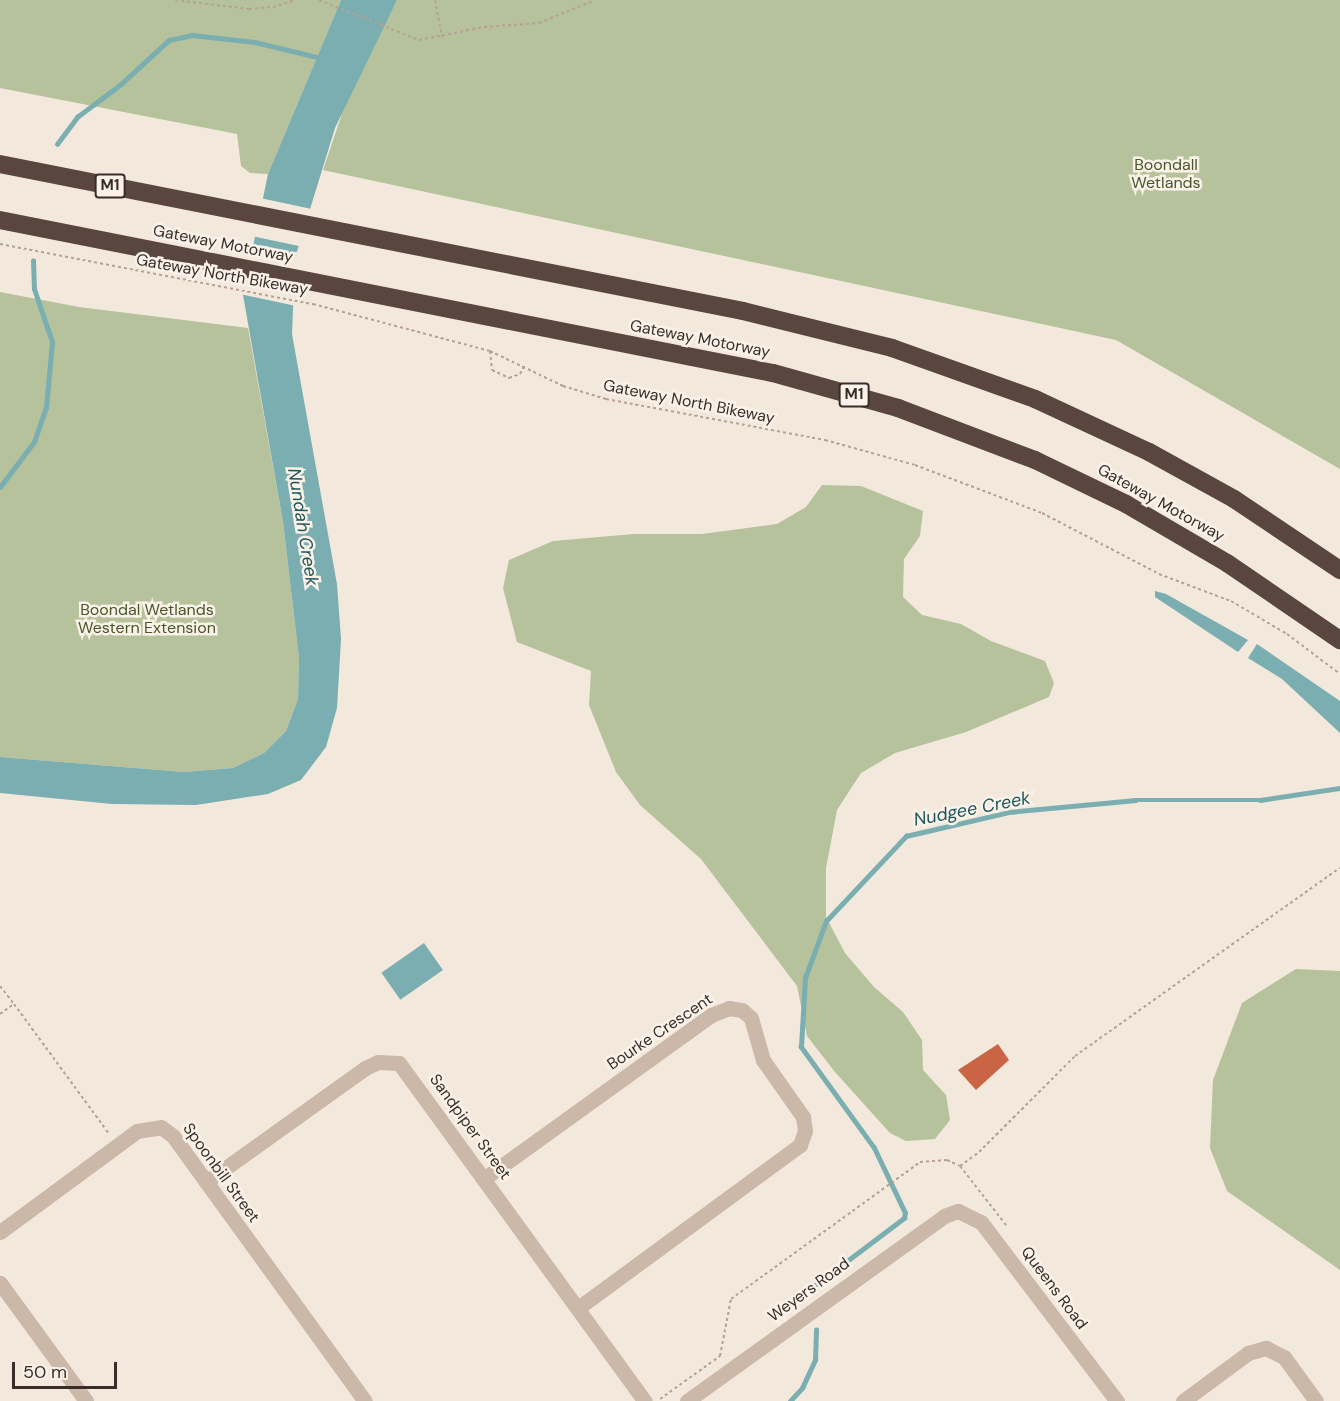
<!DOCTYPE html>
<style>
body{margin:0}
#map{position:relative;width:1340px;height:1401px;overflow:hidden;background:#f3e8dc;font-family:"DM Sans",sans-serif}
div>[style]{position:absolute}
.green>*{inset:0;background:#b5c29c}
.water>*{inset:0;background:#7aaeb1;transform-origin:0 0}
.pier>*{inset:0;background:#f3e8dc;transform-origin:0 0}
.stream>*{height:4.5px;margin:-2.25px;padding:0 2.25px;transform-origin:2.25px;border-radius:2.25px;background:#7aaeb1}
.building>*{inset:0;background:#c96544}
.path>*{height:2px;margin-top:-1px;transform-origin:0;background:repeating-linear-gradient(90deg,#b7a292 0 3px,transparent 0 6px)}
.minor>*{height:15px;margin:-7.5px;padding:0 7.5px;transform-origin:7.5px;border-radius:7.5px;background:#cbb8a8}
.highway>*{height:18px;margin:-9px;padding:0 9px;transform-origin:9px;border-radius:9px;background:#59473f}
span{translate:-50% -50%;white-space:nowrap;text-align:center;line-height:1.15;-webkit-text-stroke:5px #faf2e9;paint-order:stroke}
.shield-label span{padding:2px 4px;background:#faf2e9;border:2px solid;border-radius:4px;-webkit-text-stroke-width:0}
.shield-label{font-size:15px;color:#382d28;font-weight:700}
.park-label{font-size:16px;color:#46572b}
.street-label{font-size:16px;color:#382d28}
.water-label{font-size:18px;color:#1c565a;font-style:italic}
.scale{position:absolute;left:12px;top:1362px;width:105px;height:27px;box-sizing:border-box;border:3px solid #382d28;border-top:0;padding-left:8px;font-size:18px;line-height:21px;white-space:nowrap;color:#382d28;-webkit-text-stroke:4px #faf2e9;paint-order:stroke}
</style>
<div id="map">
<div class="green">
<div style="clip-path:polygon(0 0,341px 0,268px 174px,250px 173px,241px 166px,237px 134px,0 88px)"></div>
<div style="clip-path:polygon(397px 0,1340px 0,1340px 469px,1116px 340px,323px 170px,349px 93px)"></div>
<div style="clip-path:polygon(0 292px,79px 307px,248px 328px,283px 522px,299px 658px,298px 699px,286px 731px,264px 753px,233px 768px,184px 772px,0 757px)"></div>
<div style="clip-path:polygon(822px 485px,861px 486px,923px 511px,920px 536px,904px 559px,903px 597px,922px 615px,961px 624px,991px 641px,1045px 661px,1054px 683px,1049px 697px,966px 732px,895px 753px,861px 773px,837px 810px,826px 868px,826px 917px,845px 953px,874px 987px,903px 1012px,922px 1040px,923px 1070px,946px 1095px,950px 1120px,935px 1139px,906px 1141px,890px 1133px,835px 1072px,807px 1036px,797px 986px,701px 859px,640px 805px,616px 772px,589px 705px,591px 671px,517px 642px,503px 588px,509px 560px,553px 541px,634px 534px,702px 534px,777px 524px,806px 507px)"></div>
<div style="clip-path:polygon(1296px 969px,1340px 971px,1340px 1270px,1227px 1191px,1210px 1148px,1213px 1080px,1242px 1003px)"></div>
</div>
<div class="water">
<div style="clip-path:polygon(341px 0,397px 0,335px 128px,295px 258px,292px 334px,337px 584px,341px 639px,337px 708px,326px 747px,301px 780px,268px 794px,196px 805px,112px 804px,0 793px,0 757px,184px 772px,233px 768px,264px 753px,286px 731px,298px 699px,299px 658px,283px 522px,243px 295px,268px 174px)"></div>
<div style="clip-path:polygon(1155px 591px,1166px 594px,1248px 640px,1238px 652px,1155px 597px)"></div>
<div style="clip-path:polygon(1257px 644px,1340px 701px,1340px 733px,1282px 679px,1248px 658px)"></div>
<div style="left:424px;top:943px;width:33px;height:52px;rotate:55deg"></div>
</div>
<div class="pier">
<div style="left:260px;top:198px;width:54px;height:39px;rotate:12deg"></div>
<div style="clip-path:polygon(248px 246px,299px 256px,296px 306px,240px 294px)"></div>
</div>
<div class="stream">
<div style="left:57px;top:144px;width:34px;rotate:-53deg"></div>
<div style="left:77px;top:117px;width:55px;rotate:-36.9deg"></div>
<div style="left:121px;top:84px;width:65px;rotate:-42.5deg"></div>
<div style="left:169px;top:40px;width:24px;rotate:-12deg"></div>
<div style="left:192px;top:35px;width:63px;rotate:6.3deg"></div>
<div style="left:255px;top:42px;width:68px;rotate:13.6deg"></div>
<div style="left:0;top:487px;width:56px;rotate:-52.9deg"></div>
<div style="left:34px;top:442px;width:36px;rotate:-71deg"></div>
<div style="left:46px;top:408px;width:66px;rotate:-84.8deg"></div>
<div style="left:52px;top:342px;width:56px;rotate:-108.8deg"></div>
<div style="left:34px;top:289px;width:28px;rotate:-92deg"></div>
<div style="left:794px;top:1301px;width:138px;rotate:-37deg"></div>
<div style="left:904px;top:1218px;width:5px;rotate:-79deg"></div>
<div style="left:905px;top:1213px;width:72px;rotate:-115.5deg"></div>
<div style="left:874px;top:1148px;width:125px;rotate:-125.9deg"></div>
<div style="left:801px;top:1047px;width:69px;rotate:-86.7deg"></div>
<div style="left:805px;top:978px;width:61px;rotate:-69.8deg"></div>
<div style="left:826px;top:921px;width:117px;rotate:-46.7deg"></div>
<div style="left:906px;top:836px;width:106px;rotate:-13.1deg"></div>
<div style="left:1009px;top:812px;width:127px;rotate:-5.4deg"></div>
<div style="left:1135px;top:800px;width:125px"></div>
<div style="left:1260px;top:800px;width:81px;rotate:-8.5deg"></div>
<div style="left:790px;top:1401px;width:18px;rotate:-47deg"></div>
<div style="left:802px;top:1388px;width:31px;rotate:-65deg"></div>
<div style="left:815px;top:1360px;width:30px;rotate:-88deg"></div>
</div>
<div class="building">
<div style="clip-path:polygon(998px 1044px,1009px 1060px,976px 1090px,958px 1070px)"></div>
</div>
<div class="path">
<div style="left:175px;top:0;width:75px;rotate:6.9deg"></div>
<div style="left:249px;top:9px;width:24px;rotate:-5deg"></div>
<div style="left:273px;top:7px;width:22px;rotate:-18deg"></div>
<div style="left:319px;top:0;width:108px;rotate:21.8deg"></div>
<div style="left:419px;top:40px;width:66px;rotate:-11.3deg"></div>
<div style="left:484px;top:27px;width:55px;rotate:-4.2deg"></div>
<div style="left:539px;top:23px;width:61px;rotate:-22.3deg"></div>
<div style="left:435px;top:0;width:38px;rotate:79deg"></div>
<div style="left:0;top:244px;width:319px;rotate:10.9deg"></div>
<div style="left:313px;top:304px;width:183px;rotate:14.9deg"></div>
<div style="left:490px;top:351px;width:81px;rotate:25.6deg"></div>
<div style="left:563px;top:386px;width:45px;rotate:16.8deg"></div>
<div style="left:606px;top:399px;width:223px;rotate:10.6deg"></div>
<div style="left:825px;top:440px;width:93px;rotate:15.5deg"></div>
<div style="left:915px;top:465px;width:136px;rotate:20.7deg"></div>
<div style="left:1042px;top:513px;width:132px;rotate:27.5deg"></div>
<div style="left:1159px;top:574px;width:77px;rotate:20.6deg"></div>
<div style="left:1231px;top:601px;width:65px;rotate:30.5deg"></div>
<div style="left:1287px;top:634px;width:66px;rotate:37deg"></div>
<div style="left:490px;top:351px;width:19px;rotate:84deg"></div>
<div style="left:492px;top:370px;width:19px;rotate:25deg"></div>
<div style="left:509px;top:378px;width:12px;rotate:-20deg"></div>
<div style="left:520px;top:374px;width:10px;rotate:-61deg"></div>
<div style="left:0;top:986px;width:23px;rotate:52deg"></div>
<div style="left:0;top:1014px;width:17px;rotate:-36deg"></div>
<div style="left:14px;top:1004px;width:161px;rotate:53.8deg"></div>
<div style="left:960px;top:1166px;width:24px;rotate:-36deg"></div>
<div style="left:979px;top:1152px;width:136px;rotate:-45deg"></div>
<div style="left:1075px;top:1056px;width:325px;rotate:-35.4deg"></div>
<div style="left:660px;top:1399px;width:74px;rotate:-35.6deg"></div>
<div style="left:720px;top:1356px;width:58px;rotate:-79.1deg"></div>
<div style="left:731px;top:1299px;width:233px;rotate:-35.9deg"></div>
<div style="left:920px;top:1162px;width:27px;rotate:-4deg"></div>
<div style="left:947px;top:1160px;width:14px;rotate:25deg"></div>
<div style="left:960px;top:1166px;width:75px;rotate:52.1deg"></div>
</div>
<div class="minor">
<div style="left:485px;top:1178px;width:279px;rotate:-35.8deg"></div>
<div style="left:711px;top:1015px;width:19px;rotate:-21deg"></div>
<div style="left:729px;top:1008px;width:13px;rotate:9deg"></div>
<div style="left:742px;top:1010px;width:12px;rotate:42deg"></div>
<div style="left:751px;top:1018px;width:44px;rotate:74.1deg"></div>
<div style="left:763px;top:1060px;width:70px;rotate:54.9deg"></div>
<div style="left:803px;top:1117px;width:14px;rotate:82deg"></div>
<div style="left:805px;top:1131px;width:15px;rotate:110deg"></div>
<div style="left:800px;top:1145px;width:275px;rotate:143.7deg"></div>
<div style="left:206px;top:1182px;width:196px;rotate:-35.6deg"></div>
<div style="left:365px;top:1068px;width:14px;rotate:-25deg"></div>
<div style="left:378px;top:1062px;width:21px;rotate:3deg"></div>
<div style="left:399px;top:1063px;width:418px;rotate:54deg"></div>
<div style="left:0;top:1232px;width:170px;rotate:-36.4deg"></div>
<div style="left:137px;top:1131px;width:24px;rotate:-9deg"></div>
<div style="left:161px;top:1127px;width:15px;rotate:37deg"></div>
<div style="left:173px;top:1136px;width:327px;rotate:54.1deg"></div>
<div style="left:0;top:1283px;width:146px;rotate:53.9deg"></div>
<div style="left:687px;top:1401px;width:317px;rotate:-35.7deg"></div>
<div style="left:944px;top:1216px;width:15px;rotate:-20deg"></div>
<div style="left:958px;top:1211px;width:25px;rotate:26deg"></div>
<div style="left:981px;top:1222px;width:225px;rotate:52.8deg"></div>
<div style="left:1183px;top:1401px;width:81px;rotate:-36.4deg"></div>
<div style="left:1248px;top:1353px;width:19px;rotate:-16deg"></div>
<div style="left:1266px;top:1348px;width:20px;rotate:27deg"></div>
<div style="left:1284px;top:1357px;width:54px;rotate:54deg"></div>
</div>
<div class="highway">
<div style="left:0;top:164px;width:757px;rotate:11.19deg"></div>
<div style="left:743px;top:311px;width:154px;rotate:13.9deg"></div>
<div style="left:892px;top:348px;width:152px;rotate:19.6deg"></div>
<div style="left:1035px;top:399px;width:126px;rotate:24.9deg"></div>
<div style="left:1149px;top:452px;width:97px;rotate:28.9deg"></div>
<div style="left:1234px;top:499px;width:128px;rotate:33.8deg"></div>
<div style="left:0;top:220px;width:788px;rotate:11.2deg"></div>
<div style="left:773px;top:373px;width:130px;rotate:15.6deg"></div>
<div style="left:898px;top:408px;width:147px;rotate:20.8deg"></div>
<div style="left:1035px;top:460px;width:101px;rotate:25.8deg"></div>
<div style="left:1126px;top:504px;width:117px;rotate:30.3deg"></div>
<div style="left:1227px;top:563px;width:137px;rotate:34.3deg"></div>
</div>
<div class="shield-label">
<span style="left:110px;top:186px">M1</span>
<span style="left:854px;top:395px">M1</span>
</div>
<div class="park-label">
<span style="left:1166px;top:174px">Boondall<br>Wetlands</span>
<span style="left:147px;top:619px">Boondal Wetlands<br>Western Extension</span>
</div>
<div class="street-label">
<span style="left:223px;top:244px;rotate:11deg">Gateway Motorway</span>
<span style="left:222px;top:275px;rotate:10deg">Gateway North Bikeway</span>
<span style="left:700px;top:339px;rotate:11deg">Gateway Motorway</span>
<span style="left:689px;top:402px;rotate:11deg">Gateway North Bikeway</span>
<span style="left:1161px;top:503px;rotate:29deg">Gateway Motorway</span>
<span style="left:660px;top:1032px;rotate:-34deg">Bourke Crescent</span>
<span style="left:470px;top:1127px;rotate:54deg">Sandpiper Street</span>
<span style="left:221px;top:1173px;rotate:54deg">Spoonbill Street</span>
<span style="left:1054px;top:1288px;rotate:53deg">Queens Road</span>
<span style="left:809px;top:1290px;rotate:-36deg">Weyers Road</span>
</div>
<div class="water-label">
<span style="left:303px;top:527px;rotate:81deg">Nundah Creek</span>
<span style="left:972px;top:809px;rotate:-11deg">Nudgee Creek</span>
</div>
<div class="scale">50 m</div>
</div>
